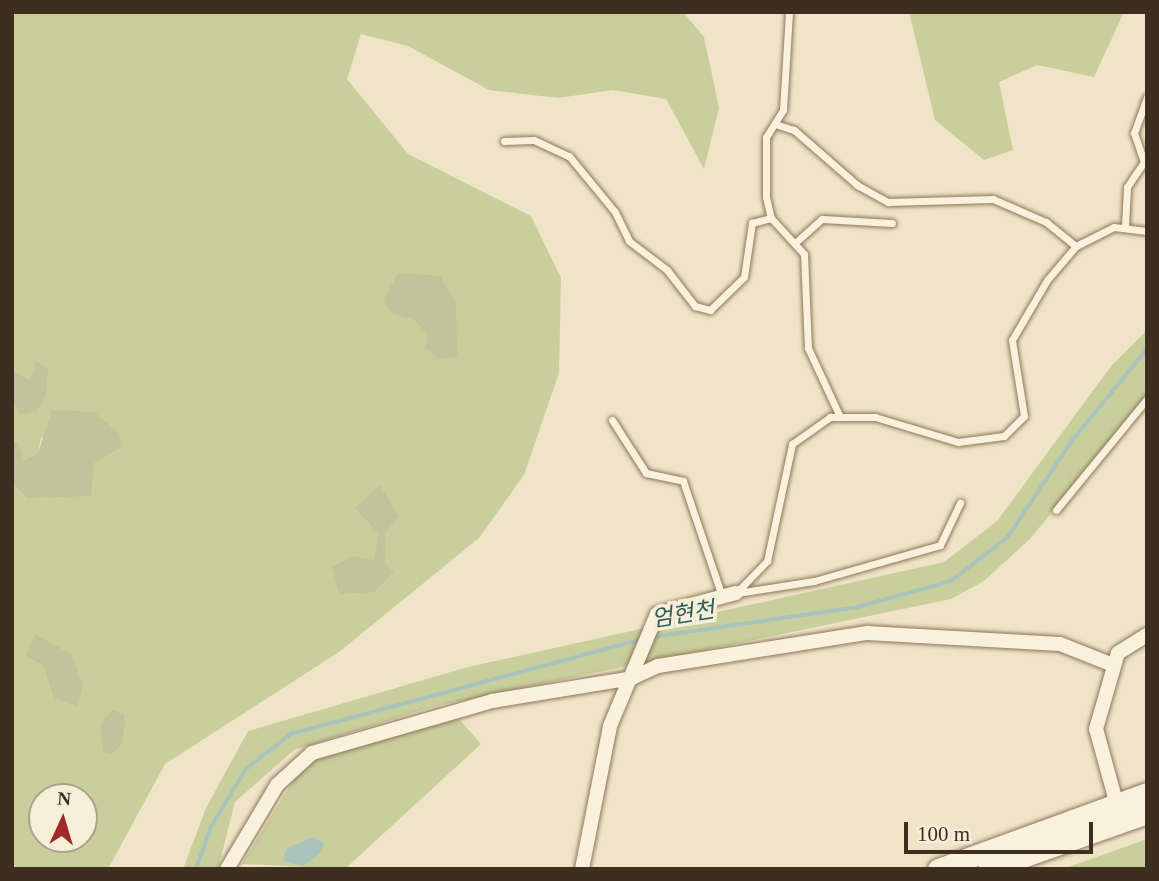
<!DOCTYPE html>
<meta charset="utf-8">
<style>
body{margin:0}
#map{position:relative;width:1159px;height:881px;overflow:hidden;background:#f0e4c8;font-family:"Times New Roman","Noto Sans KR",serif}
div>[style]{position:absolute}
.green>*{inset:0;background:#c9cf9b}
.cemetery>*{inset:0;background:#bfc49a}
.water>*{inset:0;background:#a9c4bc}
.stream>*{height:3.5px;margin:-1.75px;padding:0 1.75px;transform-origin:1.75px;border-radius:1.75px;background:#a9c4bc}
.roads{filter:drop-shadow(0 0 2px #8d765c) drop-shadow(0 0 2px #8d765c)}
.lane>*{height:7px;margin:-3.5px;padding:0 3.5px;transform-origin:3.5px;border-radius:3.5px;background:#faf1dc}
.street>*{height:14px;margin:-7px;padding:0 7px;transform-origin:7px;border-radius:7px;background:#faf1dc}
.secondary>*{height:21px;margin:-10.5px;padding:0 10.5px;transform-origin:10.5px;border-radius:10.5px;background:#faf1dc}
span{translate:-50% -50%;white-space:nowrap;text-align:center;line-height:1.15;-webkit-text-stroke:7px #f7eed8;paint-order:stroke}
.water-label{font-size:23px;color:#2f5d5a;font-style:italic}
.frame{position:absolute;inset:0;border:14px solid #3d2e20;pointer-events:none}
.north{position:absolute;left:28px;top:783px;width:70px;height:70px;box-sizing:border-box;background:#f7eed8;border:2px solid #ada18e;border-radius:50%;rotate:4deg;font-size:19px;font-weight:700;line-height:28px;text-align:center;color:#3d2e20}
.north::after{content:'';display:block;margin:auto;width:24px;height:32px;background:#9e2a2b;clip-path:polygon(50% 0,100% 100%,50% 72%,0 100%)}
.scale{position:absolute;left:904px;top:822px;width:189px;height:32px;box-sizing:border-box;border:4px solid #3d2e20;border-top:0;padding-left:9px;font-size:21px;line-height:24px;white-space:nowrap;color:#3d2e20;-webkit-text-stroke:5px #f7eed8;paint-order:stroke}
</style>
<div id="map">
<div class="green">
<div style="clip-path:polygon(evenodd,12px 12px,683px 12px,704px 37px,719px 108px,704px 169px,666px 99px,613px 90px,558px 98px,489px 90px,408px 46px,361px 34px,347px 79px,408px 154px,531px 216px,561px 278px,559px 373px,524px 475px,479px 538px,339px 652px,165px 764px,108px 869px,12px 869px,12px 483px,26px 498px,123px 447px,41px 438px,38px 453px,24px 462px,19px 442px,12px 441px,12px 401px,20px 415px,30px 382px,12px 370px,12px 12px,42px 665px,78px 706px,54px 698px,42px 665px,12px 12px,42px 797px,84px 797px,84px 839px,42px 839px,42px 797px)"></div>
<div style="clip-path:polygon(909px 12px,1124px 12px,1094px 77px,1037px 65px,999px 82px,1013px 150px,984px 160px,935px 120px)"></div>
<div style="clip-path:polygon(1147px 330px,1147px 395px,1030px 539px,984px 581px,951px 599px,435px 706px,294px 750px,235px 802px,218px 869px,183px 869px,206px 808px,248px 731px,468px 667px,944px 562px,997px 521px,1112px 365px)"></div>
<div style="clip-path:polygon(459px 719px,481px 744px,345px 869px,242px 864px,295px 778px,321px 756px)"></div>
<div style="clip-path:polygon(1147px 839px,1147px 869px,1063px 869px)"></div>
</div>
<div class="cemetery">
<div style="clip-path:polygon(398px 273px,440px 276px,456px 304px,457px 356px,439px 359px,425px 348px,428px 335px,414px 320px,393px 314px,383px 301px)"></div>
<div style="clip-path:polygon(36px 361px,48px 368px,46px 395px,37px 411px,20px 415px,12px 401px,12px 370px,30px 381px)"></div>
<div style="clip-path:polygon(52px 410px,94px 412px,119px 433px,123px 447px,94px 463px,91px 496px,26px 498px,12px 483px,12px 441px,19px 442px,24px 461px,38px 453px)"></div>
<div style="clip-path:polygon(380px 485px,399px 517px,385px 533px,385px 563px,394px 572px,374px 592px,339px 594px,332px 567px,353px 556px,374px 560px,379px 534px,355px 508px)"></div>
<div style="clip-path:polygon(35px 634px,71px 654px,83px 684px,78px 707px,54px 698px,42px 665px,26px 655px)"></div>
<div style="clip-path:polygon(113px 710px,124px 714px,125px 725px,121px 745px,111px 754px,103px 752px,100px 724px)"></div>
</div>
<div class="water">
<div style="clip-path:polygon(314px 837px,324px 843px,319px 854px,303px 866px,283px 860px,287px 848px)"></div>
</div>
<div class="stream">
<div style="left:653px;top:637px;width:207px;rotate:-8.3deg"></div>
<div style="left:858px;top:607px;width:97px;rotate:-15.6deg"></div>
<div style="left:951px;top:581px;width:72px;rotate:-37.7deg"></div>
<div style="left:1008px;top:537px;width:114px;rotate:-56.4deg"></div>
<div style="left:1071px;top:442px;width:120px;rotate:-50.7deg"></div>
<div style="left:196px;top:869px;width:45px;rotate:-70.3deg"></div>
<div style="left:211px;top:827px;width:68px;rotate:-58.9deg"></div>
<div style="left:246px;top:769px;width:57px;rotate:-37.9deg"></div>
<div style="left:291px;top:734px;width:364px;rotate:-15.1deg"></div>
</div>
<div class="roads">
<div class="lane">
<div style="left:789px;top:12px;width:98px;rotate:93.5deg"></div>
<div style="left:783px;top:110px;width:32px;rotate:122deg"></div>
<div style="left:766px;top:137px;width:60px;rotate:90deg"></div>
<div style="left:766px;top:197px;width:22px;rotate:77deg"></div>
<div style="left:771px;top:218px;width:49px;rotate:47.5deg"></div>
<div style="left:804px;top:254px;width:94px;rotate:87.6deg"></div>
<div style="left:808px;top:348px;width:76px;rotate:65.1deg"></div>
<div style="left:775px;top:124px;width:20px;rotate:18deg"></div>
<div style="left:794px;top:130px;width:84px;rotate:41.1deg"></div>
<div style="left:857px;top:185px;width:35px;rotate:29deg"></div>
<div style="left:888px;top:202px;width:105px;rotate:-1.6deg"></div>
<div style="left:993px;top:199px;width:58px;rotate:23.5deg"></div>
<div style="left:1046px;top:222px;width:38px;rotate:39deg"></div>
<div style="left:504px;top:141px;width:30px;rotate:-2deg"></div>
<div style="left:534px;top:140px;width:38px;rotate:25deg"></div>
<div style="left:569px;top:156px;width:72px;rotate:50.6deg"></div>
<div style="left:615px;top:212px;width:32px;rotate:64deg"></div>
<div style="left:629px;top:241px;width:48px;rotate:37.3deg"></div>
<div style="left:667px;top:270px;width:46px;rotate:52.1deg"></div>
<div style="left:695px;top:306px;width:16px;rotate:15deg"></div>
<div style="left:710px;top:310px;width:47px;rotate:-44.1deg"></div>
<div style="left:744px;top:277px;width:55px;rotate:-81.6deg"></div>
<div style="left:752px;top:223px;width:20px;rotate:-15deg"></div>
<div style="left:1125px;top:226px;width:39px;rotate:-87deg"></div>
<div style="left:1127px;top:187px;width:30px;rotate:-56deg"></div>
<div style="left:1144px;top:162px;width:31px;rotate:-109deg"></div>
<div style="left:1134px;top:133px;width:38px;rotate:-70deg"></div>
<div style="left:795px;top:243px;width:36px;rotate:-42deg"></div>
<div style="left:822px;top:219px;width:70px;rotate:3.3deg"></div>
<div style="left:612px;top:420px;width:63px;rotate:57.3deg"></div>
<div style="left:646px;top:473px;width:38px;rotate:12deg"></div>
<div style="left:683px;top:481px;width:121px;rotate:71.3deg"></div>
<div style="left:1056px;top:510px;width:144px;rotate:-50.7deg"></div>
<div style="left:736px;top:593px;width:45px;rotate:-45.9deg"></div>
<div style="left:767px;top:561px;width:120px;rotate:-77.9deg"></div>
<div style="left:792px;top:444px;width:47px;rotate:-35.4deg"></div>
<div style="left:830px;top:417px;width:45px"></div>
<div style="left:875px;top:417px;width:87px;rotate:16.8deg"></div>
<div style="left:958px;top:442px;width:46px;rotate:-7.4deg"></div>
<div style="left:1004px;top:436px;width:28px;rotate:-45deg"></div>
<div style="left:1024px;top:416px;width:77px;rotate:-99deg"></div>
<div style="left:1012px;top:340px;width:69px;rotate:-59.7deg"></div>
<div style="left:1047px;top:280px;width:45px;rotate:-49.5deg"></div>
<div style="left:1076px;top:246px;width:42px;rotate:-26.6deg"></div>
<div style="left:1114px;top:227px;width:33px;rotate:7deg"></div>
<div style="left:737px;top:593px;width:78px;rotate:-8.9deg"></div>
<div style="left:814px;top:581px;width:131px;rotate:-15.9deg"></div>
<div style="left:940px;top:545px;width:47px;rotate:-64.5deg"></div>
</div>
<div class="street">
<div style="left:1117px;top:805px;width:79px;rotate:-105.4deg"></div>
<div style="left:1096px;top:729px;width:79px;rotate:-73.9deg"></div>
<div style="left:1118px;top:653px;width:34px;rotate:-32deg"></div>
<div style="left:227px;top:869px;width:98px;rotate:-59.2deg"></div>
<div style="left:277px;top:785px;width:47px;rotate:-42.4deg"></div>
<div style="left:312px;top:753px;width:187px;rotate:-16.1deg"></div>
<div style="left:492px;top:701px;width:142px;rotate:-9.3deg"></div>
<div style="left:632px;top:678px;width:29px;rotate:-25deg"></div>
<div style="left:658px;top:666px;width:212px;rotate:-9deg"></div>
<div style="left:867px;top:633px;width:193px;rotate:3.3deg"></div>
<div style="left:1060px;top:644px;width:57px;rotate:21.6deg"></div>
<div style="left:582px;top:869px;width:146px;rotate:-78.9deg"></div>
<div style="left:610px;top:726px;width:121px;rotate:-67.2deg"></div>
<div style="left:657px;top:614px;width:82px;rotate:-14.9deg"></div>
</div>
<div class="secondary">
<div style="left:938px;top:869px;width:222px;rotate:-20deg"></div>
<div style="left:988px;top:869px;width:169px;rotate:-19.4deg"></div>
</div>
</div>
<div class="water-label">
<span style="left:683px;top:615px;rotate:-9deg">엄현천</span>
</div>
<div class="frame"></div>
<div class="north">N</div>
<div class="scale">100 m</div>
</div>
